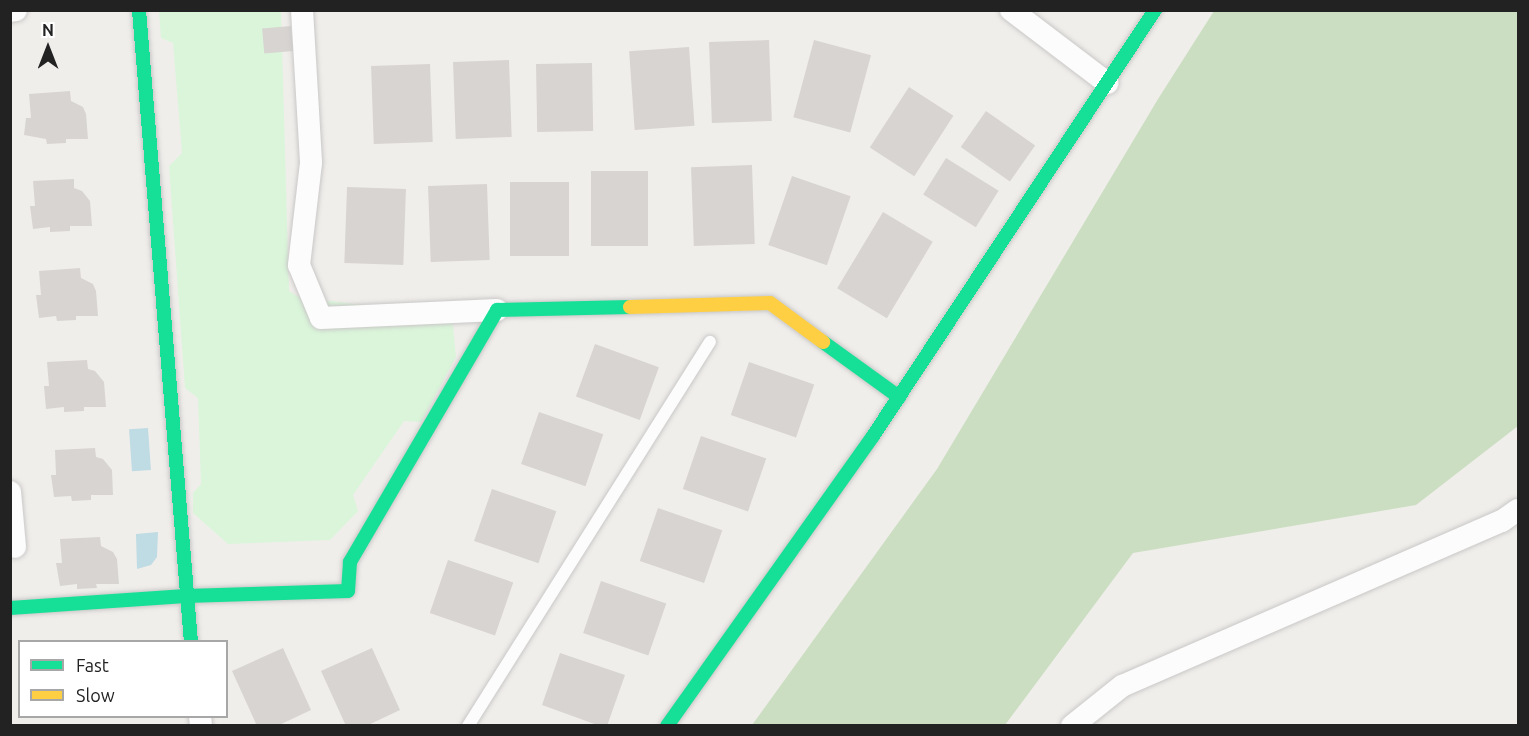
<!DOCTYPE html>
<style>
body{margin:0}
#map{position:relative;width:1529px;height:736px;overflow:hidden;background:#f0eeeb;font-family:Ubuntu,sans-serif}
div>[style]{position:absolute}
.forest>*{inset:0;background:#cbdec1}
.park>*{inset:0;background:#daf5da}
.water>*{inset:0;background:#bfdbe3;transform-origin:0 0}
.building>*{inset:0;background:#d7d4d2;transform-origin:0 0}
.roads{filter:drop-shadow(0 0 2px #c9c8c7) drop-shadow(0 0 2px #c9c8c7)}
.lane>*{height:12px;margin:-6px;padding:0 6px;transform-origin:6px;border-radius:6px;background:#fdfcfc}
.street>*{height:22px;margin:-11px;padding:0 11px;transform-origin:11px;border-radius:11px;background:#fdfcfc}
.fast>*{height:14px;margin:-7px;padding:0 7px;transform-origin:7px;border-radius:7px;background:#16e098}
.slow>*{height:14px;margin:-7px;padding:0 7px;transform-origin:7px;border-radius:7px;background:#ffcf43}
span{translate:-50% -50%;white-space:nowrap;text-align:center;line-height:1.15;-webkit-text-stroke:4.5px #fff;paint-order:stroke}
.frame{position:absolute;inset:0;border:12px solid #222;pointer-events:none}
.legend{position:absolute;left:18px;top:640px;width:210px;height:78px;box-sizing:border-box;background:#fff;border:2px solid #a7a7a7;margin:0;padding:8px 10px;list-style:none;font-size:18px;color:#222}
.legend li{display:flex;align-items:center;gap:12px;height:30px}
.legend b{width:30px;border:2px solid #a7a7a7}
.north{position:absolute;left:18px;top:18px;width:60px;height:60px;-webkit-text-stroke:4px #fff;paint-order:stroke;rotate:0deg;font-size:16px;font-weight:700;line-height:24px;text-align:center;color:#222}
.north::after{content:'';display:block;margin:auto;width:21px;height:27px;background:#222;clip-path:polygon(50% 0,100% 100%,50% 72%,0 100%)}
</style>
<div id="map">
<div class="forest">
<div style="clip-path:polygon(1214px 11px,1518px 11px,1518px 426px,1416px 505px,1133px 553px,1005px 725px,752px 725px,937px 469px,1158px 99px)"></div>
</div>
<div class="park">
<div style="clip-path:polygon(159px 11px,281px 11px,289px 291px,299px 297px,452px 316px,456px 357px,421px 422px,404px 421px,353px 495px,358px 511px,330px 540px,228px 544px,193px 513px,193px 493px,201px 484px,198px 398px,185px 388px,169px 166px,182px 153px,173px 43px,161px 38px)"></div>
</div>
<div class="water">
<div style="left:148px;top:428px;width:42px;height:19px;rotate:86deg"></div>
<div style="clip-path:polygon(158px 532px,157px 557px,151px 565px,137px 569px,136px 534px)"></div>
</div>
<div class="building">
<div style="left:291px;top:26px;width:25px;height:29px;rotate:85deg"></div>
<div style="left:769px;top:40px;width:81px;height:60px;rotate:88deg"></div>
<div style="left:814px;top:40px;width:59px;height:80px;rotate:15deg"></div>
<div style="left:689px;top:47px;width:79px;height:60px;rotate:86deg"></div>
<div style="left:509px;top:60px;width:77px;height:56px;rotate:88deg"></div>
<div style="left:592px;top:63px;width:68px;height:56px;rotate:89deg"></div>
<div style="left:430px;top:64px;width:78px;height:59px;rotate:88deg"></div>
<div style="left:909px;top:87px;width:53px;height:72px;rotate:33deg"></div>
<div style="clip-path:polygon(70px 91px,71px 101px,83px 107px,86px 114px,88px 139px,66px 139px,66px 143px,47px 144px,46px 139px,24px 135px,26px 118px,31px 118px,29px 94px)"></div>
<div style="left:986px;top:111px;width:60px;height:44px;rotate:35deg"></div>
<div style="left:946px;top:158px;width:62px;height:43px;rotate:32deg"></div>
<div style="left:752px;top:165px;width:79px;height:61px;rotate:88deg"></div>
<div style="left:591px;top:171px;width:57px;height:75px"></div>
<div style="left:792px;top:176px;width:62px;height:73px;rotate:19deg"></div>
<div style="clip-path:polygon(74px 179px,74px 188px,82px 191px,90px 201px,92px 226px,70px 226px,70px 231px,50px 232px,50px 227px,33px 229px,30px 206px,35px 206px,33px 181px)"></div>
<div style="left:510px;top:182px;width:59px;height:74px"></div>
<div style="left:487px;top:184px;width:76px;height:59px;rotate:88deg"></div>
<div style="left:347px;top:187px;width:59px;height:76px;rotate:2deg"></div>
<div style="left:883px;top:212px;width:58px;height:89px;rotate:31deg"></div>
<div style="clip-path:polygon(80px 268px,81px 278px,93px 284px,96px 291px,98px 316px,76px 316px,76px 320px,57px 321px,56px 316px,39px 318px,36px 295px,41px 295px,39px 271px)"></div>
<div style="left:595px;top:344px;width:68px;height:56px;rotate:20deg"></div>
<div style="clip-path:polygon(87px 360px,88px 369px,95px 371px,104px 382px,106px 407px,84px 407px,84px 411px,64px 412px,64px 407px,46px 409px,44px 386px,49px 386px,47px 362px)"></div>
<div style="left:749px;top:362px;width:69px;height:56px;rotate:19deg"></div>
<div style="left:539px;top:412px;width:68px;height:55px;rotate:19deg"></div>
<div style="left:701px;top:436px;width:69px;height:56px;rotate:19deg"></div>
<div style="clip-path:polygon(95px 448px,96px 457px,103px 459px,112px 470px,113px 495px,91px 495px,91px 500px,72px 501px,71px 496px,54px 497px,51px 475px,56px 475px,55px 450px)"></div>
<div style="left:492px;top:489px;width:68px;height:55px;rotate:19deg"></div>
<div style="left:658px;top:508px;width:68px;height:56px;rotate:19deg"></div>
<div style="clip-path:polygon(100px 537px,101px 546px,113px 552px,117px 559px,119px 584px,96px 584px,97px 588px,77px 589px,77px 584px,60px 586px,56px 563px,62px 563px,60px 539px)"></div>
<div style="left:448px;top:560px;width:69px;height:56px;rotate:19deg"></div>
<div style="left:601px;top:581px;width:69px;height:55px;rotate:19deg"></div>
<div style="clip-path:polygon(283px 648px,311px 710px,277px 726px,257px 726px,232px 671px)"></div>
<div style="clip-path:polygon(372px 648px,400px 710px,366px 726px,346px 726px,321px 671px)"></div>
<div style="clip-path:polygon(560px 653px,625px 675px,607px 726px,600px 726px,542px 705px)"></div>
</div>
<div class="roads">
<div class="lane">
<div style="left:468px;top:726px;width:454px;rotate:-57.8deg"></div>
</div>
<div class="street">
<div style="left:302px;top:10px;width:153px;rotate:86.6deg"></div>
<div style="left:311px;top:163px;width:103px;rotate:96.7deg"></div>
<div style="left:299px;top:265px;width:57px;rotate:67.5deg"></div>
<div style="left:321px;top:318px;width:176px;rotate:-2.6deg"></div>
<div style="left:1011px;top:10px;width:121px;rotate:37.2deg"></div>
<div style="left:10px;top:11px;width:6px;rotate:-9deg"></div>
<div style="left:10px;top:492px;width:55px;rotate:84.8deg"></div>
<div style="left:200px;top:716px;width:10px;rotate:84deg"></div>
<div style="left:1072px;top:726px;width:64px;rotate:-38.7deg"></div>
<div style="left:1122px;top:686px;width:414px;rotate:-23.5deg"></div>
<div style="left:1502px;top:521px;width:19px;rotate:-35deg"></div>
</div>
<div class="fast">
<div style="left:139px;top:10px;width:634px;rotate:85.3deg"></div>
<div style="left:823px;top:342px;width:94px;rotate:35.9deg"></div>
<div style="left:10px;top:608px;width:176px;rotate:-3.9deg"></div>
<div style="left:186px;top:596px;width:162px;rotate:-1.8deg"></div>
<div style="left:348px;top:591px;width:29px;rotate:-86deg"></div>
<div style="left:350px;top:562px;width:292px;rotate:-59.7deg"></div>
<div style="left:497px;top:310px;width:133px;rotate:-1.3deg"></div>
<div style="left:667px;top:726px;width:356px;rotate:-54.6deg"></div>
<div style="left:873px;top:436px;width:511px;rotate:-56.5deg"></div>
</div>
<div class="slow">
<div style="left:630px;top:307px;width:140px;rotate:-1.6deg"></div>
<div style="left:770px;top:303px;width:66px;rotate:36.3deg"></div>
</div>
</div>
<div class="frame"></div>
<ul class="legend">
<li><b style="height:8px;background:#16e098"></b>Fast</li>
<li><b style="height:8px;background:#ffcf43"></b>Slow</li>
</ul>
<div class="north">N</div>
</div>
